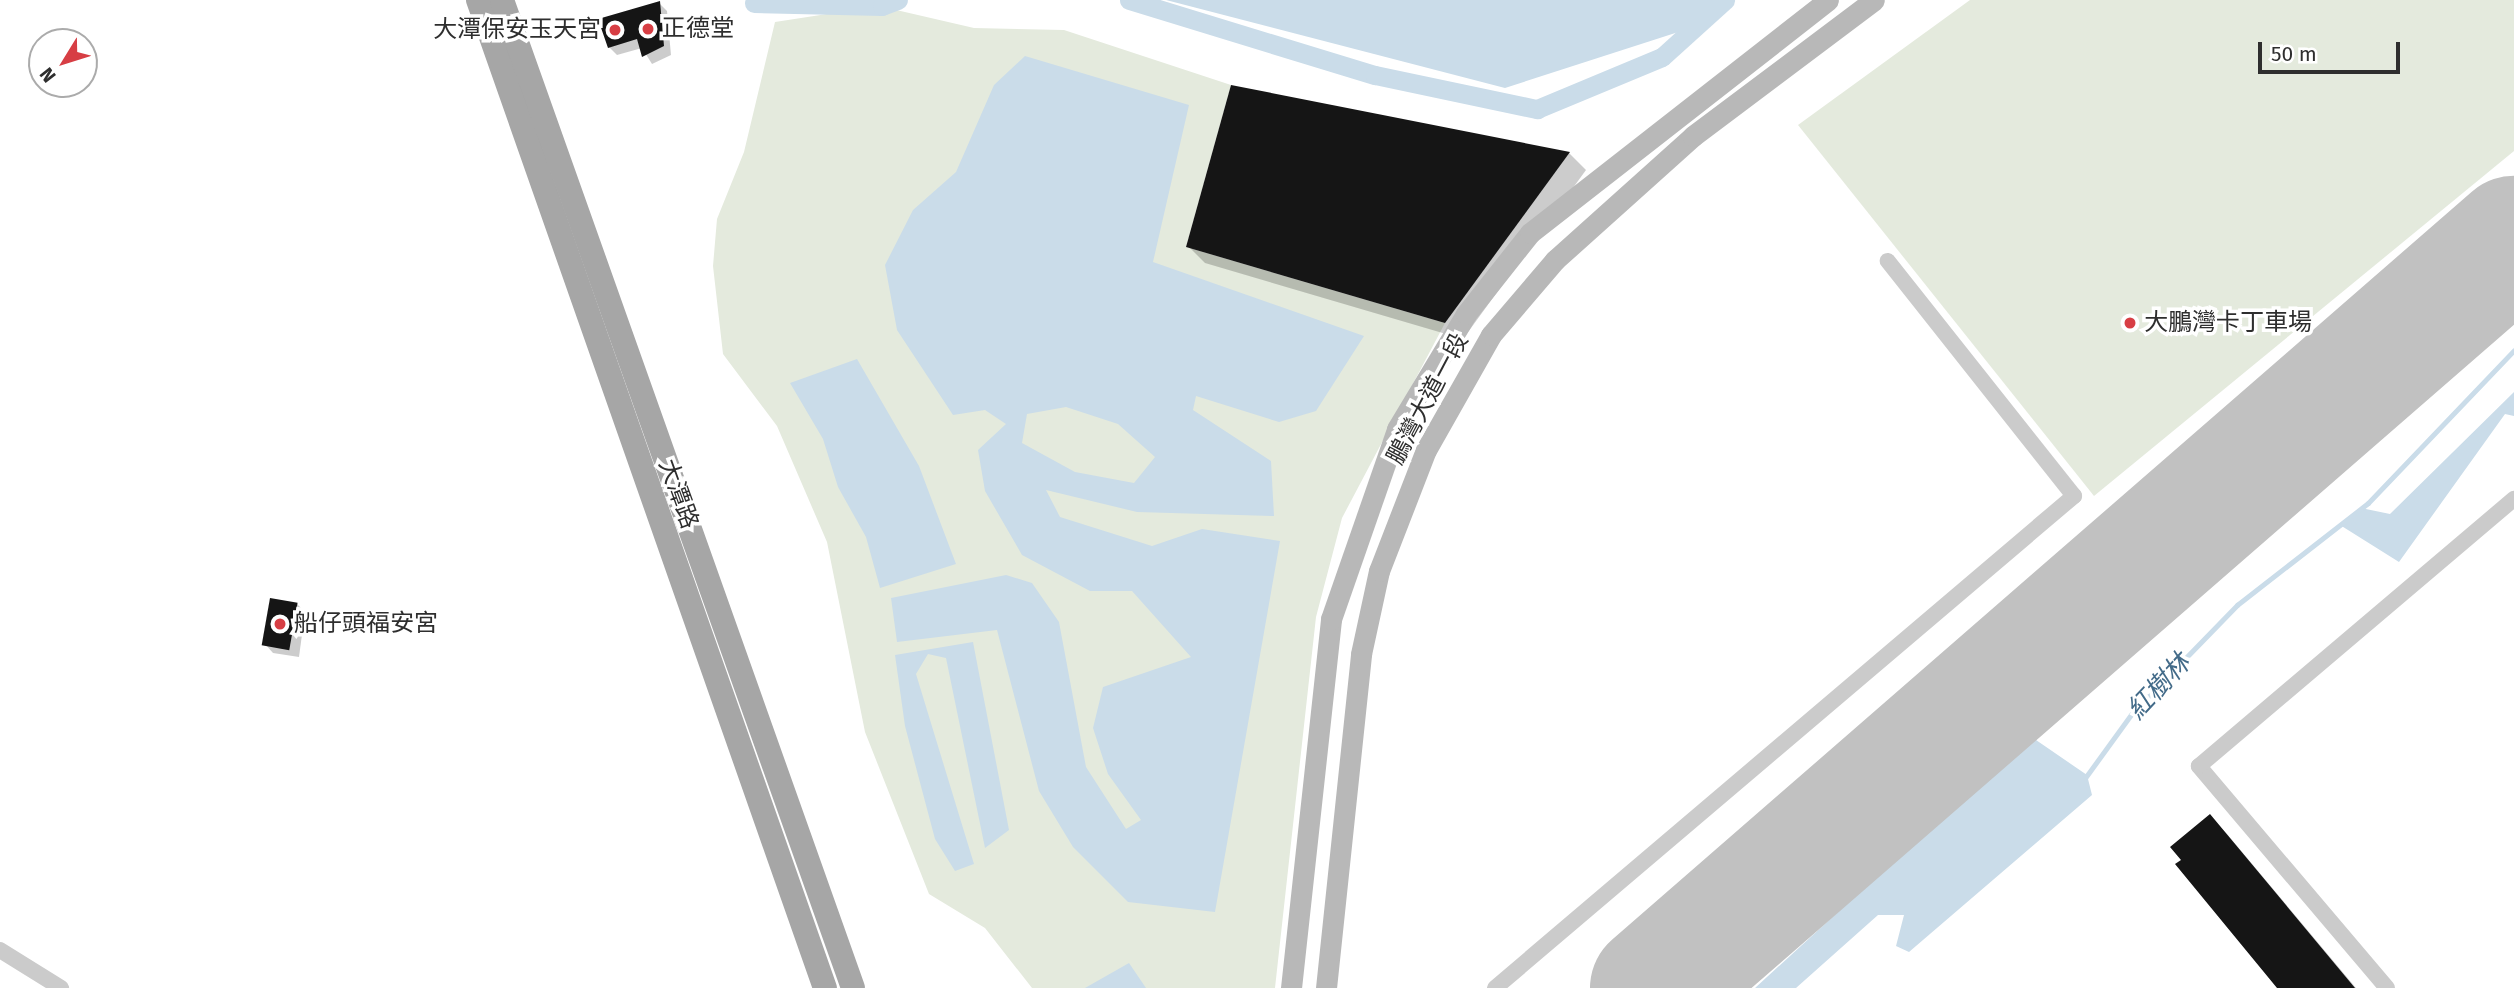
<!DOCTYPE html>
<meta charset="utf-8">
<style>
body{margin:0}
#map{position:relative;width:2514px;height:988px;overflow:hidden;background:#fff;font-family:"Fira Sans","Noto Sans TC",sans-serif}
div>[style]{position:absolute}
.green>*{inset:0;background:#e4eadd}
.water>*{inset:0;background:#cadce9}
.shadow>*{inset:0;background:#0003}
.stream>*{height:5px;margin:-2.5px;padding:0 2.5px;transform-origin:2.5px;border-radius:2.5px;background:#cadce9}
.canal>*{height:19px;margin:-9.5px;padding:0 9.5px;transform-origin:9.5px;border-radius:9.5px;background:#cadce9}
.runway>*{height:128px;margin:-64px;padding:0 64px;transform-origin:64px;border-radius:64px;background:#c1c1c1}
.building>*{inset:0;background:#151515;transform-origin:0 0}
.street>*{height:16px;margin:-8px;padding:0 8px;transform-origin:8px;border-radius:8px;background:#cbcbcb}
.secondary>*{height:21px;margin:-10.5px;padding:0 10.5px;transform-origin:10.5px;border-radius:10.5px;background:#b8b8b8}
.primary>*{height:24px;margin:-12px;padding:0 12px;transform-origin:12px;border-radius:12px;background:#a6a6a6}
.dots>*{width:19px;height:19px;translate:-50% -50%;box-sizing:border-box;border:4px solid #fff;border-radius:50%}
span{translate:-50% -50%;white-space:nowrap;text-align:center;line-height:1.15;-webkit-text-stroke:7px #fff;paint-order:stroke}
.poi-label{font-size:24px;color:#2e2e2e}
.left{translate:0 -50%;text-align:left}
.right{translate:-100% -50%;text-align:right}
.street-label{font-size:24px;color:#2e2e2e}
.water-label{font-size:26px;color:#436b89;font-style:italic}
.north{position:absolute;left:28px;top:28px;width:70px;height:70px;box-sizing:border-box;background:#fff;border:2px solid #ababab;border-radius:50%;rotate:232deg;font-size:19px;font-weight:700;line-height:28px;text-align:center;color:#2e2e2e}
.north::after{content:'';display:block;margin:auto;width:24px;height:32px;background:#d73e44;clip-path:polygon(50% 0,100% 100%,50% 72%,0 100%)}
.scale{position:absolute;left:2258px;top:42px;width:142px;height:32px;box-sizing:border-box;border:4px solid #2e2e2e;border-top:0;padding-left:9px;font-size:21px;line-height:24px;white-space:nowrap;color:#2e2e2e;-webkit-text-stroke:5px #fff;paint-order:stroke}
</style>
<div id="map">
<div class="green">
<div style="clip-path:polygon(1970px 0,2514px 0,2514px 151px,2094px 496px,1798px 125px)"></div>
<div style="clip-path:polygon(879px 6px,974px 28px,1064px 30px,1231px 85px,1186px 247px,1445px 323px,1342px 518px,1316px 617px,1275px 988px,1032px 988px,985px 928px,929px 894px,865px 732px,827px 542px,777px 426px,723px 354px,713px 266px,717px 219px,744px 152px,775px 22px)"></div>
</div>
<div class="water">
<div style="clip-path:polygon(1166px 0,1731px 0,1697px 26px,1505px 88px)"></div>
<div style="clip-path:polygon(evenodd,1025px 56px,1189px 105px,1153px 262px,1364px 336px,1316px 411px,1279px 422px,1196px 396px,1193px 410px,1271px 461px,1274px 516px,1137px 512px,1046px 490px,1060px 517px,1152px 546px,1202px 529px,1280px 541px,1215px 912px,1128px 902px,1073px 847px,1039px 791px,997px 630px,897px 642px,891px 598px,1006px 575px,1032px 583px,1059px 622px,1086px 767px,1126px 829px,1141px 820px,1108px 774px,1093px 728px,1103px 687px,1191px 657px,1132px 591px,1090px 591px,1022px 555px,985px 491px,978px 450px,1006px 424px,985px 410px,953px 415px,897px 330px,885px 265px,913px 210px,956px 172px,994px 85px,1025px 56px,1066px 407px,1118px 424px,1155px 457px,1134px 483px,1075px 472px,1022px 443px,1027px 414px,1066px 407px)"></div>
<div style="clip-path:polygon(857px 359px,919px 466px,956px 564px,880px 588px,866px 537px,838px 487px,823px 439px,790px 383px)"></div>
<div style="clip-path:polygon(2514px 392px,2514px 416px,2505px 414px,2399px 562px,2340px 525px,2361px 508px,2390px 514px)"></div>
<div style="clip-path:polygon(973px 642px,1009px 830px,985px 848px,946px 658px,928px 654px,916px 674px,974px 864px,955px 871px,935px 839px,905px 726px,895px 655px)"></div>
<div style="clip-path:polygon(2030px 736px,2087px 775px,2092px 795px,1909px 952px,1896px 946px,1904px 915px,1878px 915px,1796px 988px,1755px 988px)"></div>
<div style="clip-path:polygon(1129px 963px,1146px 988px,1085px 988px)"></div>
</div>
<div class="shadow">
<div style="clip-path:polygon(659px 3px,667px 11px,671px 55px,652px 64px,642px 48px,617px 55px,609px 47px)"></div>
<div style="clip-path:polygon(1569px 153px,1586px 170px,1463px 339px,1205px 263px,1188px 246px)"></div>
<div style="clip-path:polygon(297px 604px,305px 612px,299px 657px,273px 653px,265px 644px)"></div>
<div style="clip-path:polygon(2210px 817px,2227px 834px,2356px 988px,2280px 988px,2183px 860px)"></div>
</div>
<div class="stream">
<div style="left:2085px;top:778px;width:80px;rotate:-54.1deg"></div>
<div style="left:2132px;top:713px;width:151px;rotate:-45.8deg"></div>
<div style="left:2237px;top:605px;width:166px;rotate:-37.9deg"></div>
<div style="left:2368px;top:503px;width:211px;rotate:-46.3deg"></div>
</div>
<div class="canal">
<div style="left:1129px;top:0;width:257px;rotate:17deg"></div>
<div style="left:1375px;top:75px;width:166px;rotate:11.9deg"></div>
<div style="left:1537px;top:109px;width:135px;rotate:-22.6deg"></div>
<div style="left:1662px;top:57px;width:85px;rotate:-42.1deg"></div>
<div style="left:754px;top:3px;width:128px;rotate:1.3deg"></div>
<div style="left:882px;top:6px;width:17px;rotate:-21deg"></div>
</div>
<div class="runway">
<div style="left:1654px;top:988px;width:1140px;rotate:-41.02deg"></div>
</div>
<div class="building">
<div style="clip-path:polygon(660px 1px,664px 46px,642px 57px,637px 39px,608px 48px,598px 19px)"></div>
<div style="clip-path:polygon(1231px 85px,1570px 152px,1445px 323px,1186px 247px)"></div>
<div style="left:270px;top:598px;width:28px;height:48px;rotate:10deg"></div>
<div style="clip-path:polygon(2210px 814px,2355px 988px,2277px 988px,2175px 864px,2181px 860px,2170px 847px)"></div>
</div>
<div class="street">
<div style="left:0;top:950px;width:72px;rotate:31.9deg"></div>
<div style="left:1495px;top:988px;width:760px;rotate:-40.36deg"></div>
<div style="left:2074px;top:496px;width:300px;rotate:-128.4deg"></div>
<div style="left:2387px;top:988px;width:291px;rotate:-130.3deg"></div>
<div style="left:2199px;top:766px;width:413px;rotate:-40.3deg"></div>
</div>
<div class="secondary">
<div style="left:1291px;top:988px;width:371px;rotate:-83.8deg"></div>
<div style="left:1331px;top:619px;width:201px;rotate:-70.8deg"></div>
<div style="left:1397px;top:429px;width:134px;rotate:-59deg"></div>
<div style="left:1466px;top:314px;width:103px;rotate:-51.7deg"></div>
<div style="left:1530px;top:233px;width:378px;rotate:-38deg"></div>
<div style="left:1326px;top:988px;width:336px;rotate:-84deg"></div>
<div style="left:1361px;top:654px;width:85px;rotate:-77.8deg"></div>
<div style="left:1379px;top:571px;width:130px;rotate:-68.8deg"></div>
<div style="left:1426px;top:450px;width:132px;rotate:-60.5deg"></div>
<div style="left:1491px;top:335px;width:99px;rotate:-49.5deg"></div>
<div style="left:1555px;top:260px;width:186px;rotate:-41.9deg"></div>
<div style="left:1693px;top:136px;width:226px;rotate:-36.9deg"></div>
</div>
<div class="primary">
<div style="left:478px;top:0;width:1047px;rotate:70.65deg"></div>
<div style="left:502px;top:0;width:1048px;rotate:70.44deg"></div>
</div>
<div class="dots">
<div style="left:648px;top:29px;background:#d73e44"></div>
<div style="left:615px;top:30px;background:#d73e44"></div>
<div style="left:2130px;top:323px;background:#d73e44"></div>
<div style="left:280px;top:624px;background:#d73e44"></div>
</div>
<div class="poi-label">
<span class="left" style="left:662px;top:29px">正德堂</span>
<span class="right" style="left:601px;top:30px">大潭保安玉天宮</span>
<span class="left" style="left:2144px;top:323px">大鵬灣卡丁車場</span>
<span class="left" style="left:294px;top:624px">船仔頭福安宮</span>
</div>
<div class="street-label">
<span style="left:1428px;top:399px;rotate:-62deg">鵬灣大道一段</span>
<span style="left:678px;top:494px;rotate:70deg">大潭路</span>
</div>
<div class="water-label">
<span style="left:2159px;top:687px;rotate:-47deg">紅樹林</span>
</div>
<div class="north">N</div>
<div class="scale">50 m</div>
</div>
